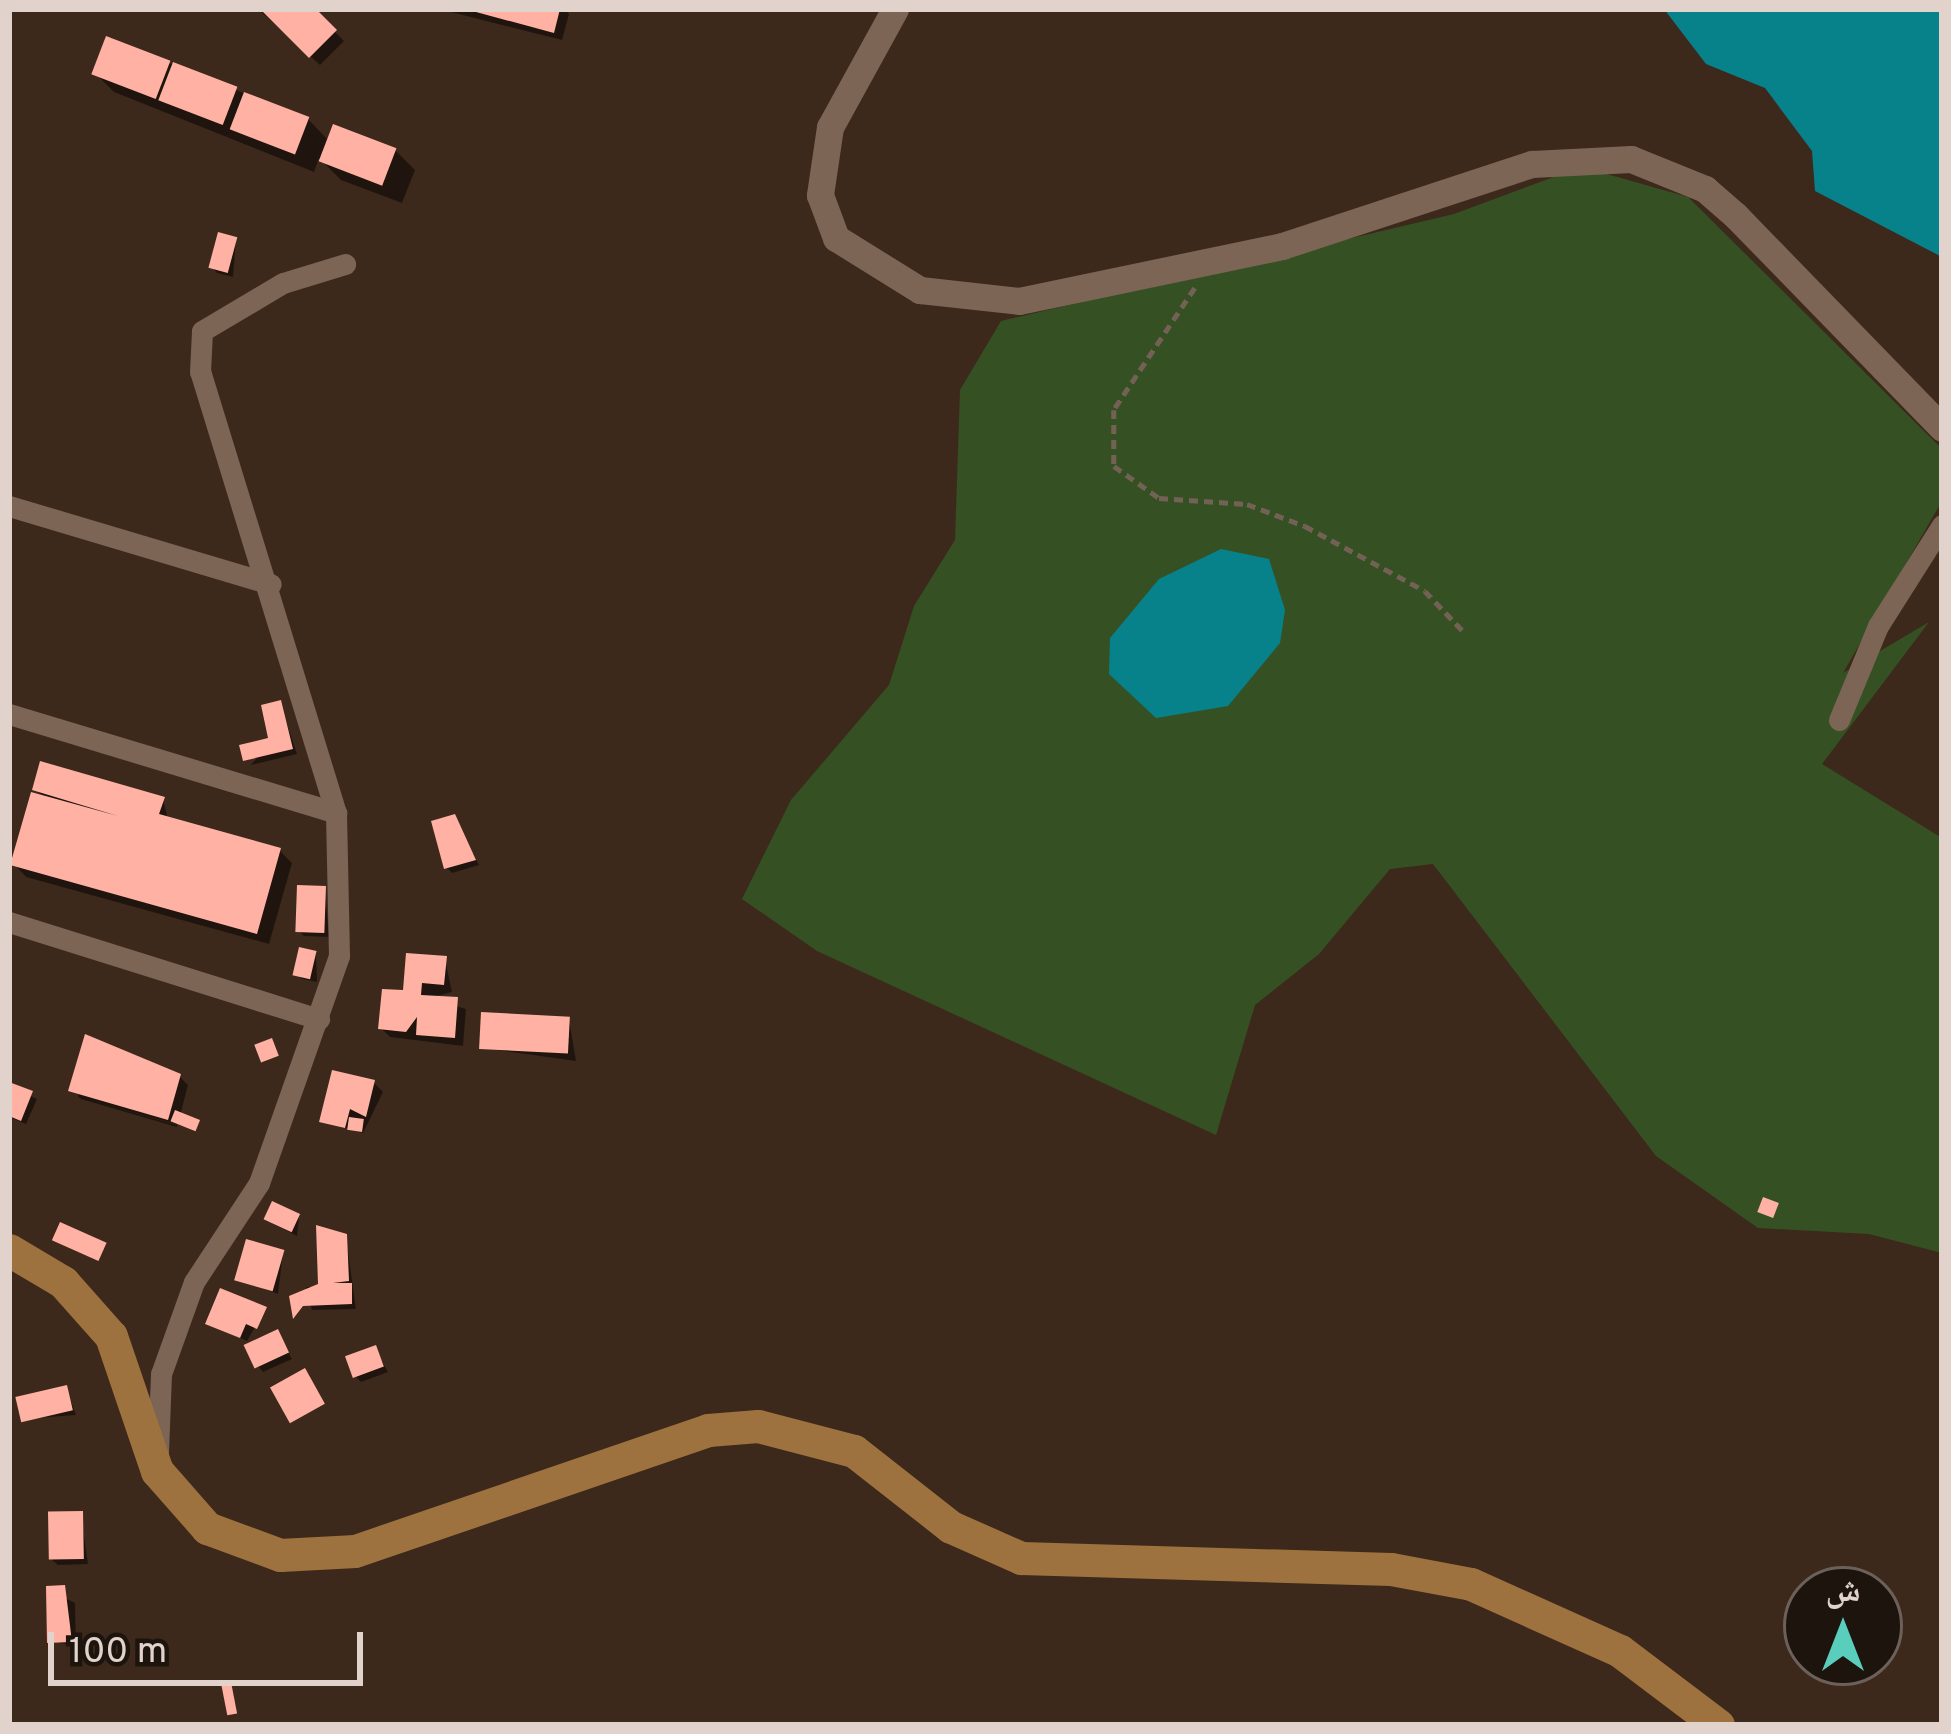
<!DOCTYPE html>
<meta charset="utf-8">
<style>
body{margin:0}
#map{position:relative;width:1951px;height:1734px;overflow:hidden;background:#3d291b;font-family:Overpass,"Noto Naskh Arabic",sans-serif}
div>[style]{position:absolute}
.green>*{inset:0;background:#355123}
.water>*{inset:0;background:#07828b}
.shadow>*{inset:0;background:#0007}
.building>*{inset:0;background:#ffb2a3;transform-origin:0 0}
.path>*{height:4.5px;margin-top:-2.25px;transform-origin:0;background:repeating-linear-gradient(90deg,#736155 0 9px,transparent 0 15px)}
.minor>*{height:21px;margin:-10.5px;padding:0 10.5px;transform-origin:10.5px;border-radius:10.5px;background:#7c6555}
.tertiary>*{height:27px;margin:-13.5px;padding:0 13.5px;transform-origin:13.5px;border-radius:13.5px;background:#7c6555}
.primary>*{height:33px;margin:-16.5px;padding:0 16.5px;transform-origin:16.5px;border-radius:16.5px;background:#9e723e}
span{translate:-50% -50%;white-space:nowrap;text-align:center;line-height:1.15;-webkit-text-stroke:12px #1d140e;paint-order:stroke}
.frame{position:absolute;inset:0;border:12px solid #e1d3cb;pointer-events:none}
.north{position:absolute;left:1783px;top:1566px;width:120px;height:120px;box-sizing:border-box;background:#1d140e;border:3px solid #6b605a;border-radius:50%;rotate:0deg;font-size:33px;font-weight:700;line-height:48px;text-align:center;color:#e1d3cb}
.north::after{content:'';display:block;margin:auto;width:42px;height:54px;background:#5acebd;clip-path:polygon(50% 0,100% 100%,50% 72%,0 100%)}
.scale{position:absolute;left:48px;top:1632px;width:315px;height:54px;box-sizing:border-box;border:6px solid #e1d3cb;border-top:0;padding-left:15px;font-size:36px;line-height:42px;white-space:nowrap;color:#e1d3cb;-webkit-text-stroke:9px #1d140e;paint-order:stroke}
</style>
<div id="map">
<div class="green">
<div style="clip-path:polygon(1603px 173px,1688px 197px,1942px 449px,1942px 501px,1843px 673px,1929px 622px,1822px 764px,1942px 838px,1942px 1253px,1869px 1234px,1758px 1228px,1656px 1156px,1433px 864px,1390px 869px,1319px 954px,1255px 1005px,1216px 1135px,817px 951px,742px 899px,791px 800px,889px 685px,914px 606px,955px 540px,960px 390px,1001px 321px,1454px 214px,1559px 175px)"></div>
</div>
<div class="water">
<div style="clip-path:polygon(1664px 9px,1942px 9px,1942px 257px,1815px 191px,1812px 151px,1765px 88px,1706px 64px)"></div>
<div style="clip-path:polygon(1221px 549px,1269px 559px,1285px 610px,1280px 643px,1228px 706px,1156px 718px,1109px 674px,1110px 638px,1159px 579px)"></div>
</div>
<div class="shadow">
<div style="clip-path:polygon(258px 9px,312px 9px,344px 41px,320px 65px)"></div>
<div style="clip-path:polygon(439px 9px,564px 9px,569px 14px,562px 40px)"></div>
<div style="clip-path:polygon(169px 63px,308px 119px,329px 141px,396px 151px,415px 170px,402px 203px,341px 180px,319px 158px,314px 172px,114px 92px,95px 73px)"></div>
<div style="clip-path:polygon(236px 240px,233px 277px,217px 273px,212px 267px)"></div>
<div style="clip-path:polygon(280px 703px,297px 754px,251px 765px,272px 740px)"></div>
<div style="clip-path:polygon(35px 789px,163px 799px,168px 820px,280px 851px,292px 863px,269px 944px,26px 877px,14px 864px,46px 799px)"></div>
<div style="clip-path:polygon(454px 817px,479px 865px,452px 873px,446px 867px)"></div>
<div style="clip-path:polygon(325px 889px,329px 937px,304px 936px,298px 930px)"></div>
<div style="clip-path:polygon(316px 953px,317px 982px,302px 979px,297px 974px)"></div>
<div style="clip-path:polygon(445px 959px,452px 992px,429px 998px,466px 1009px,463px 1046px,390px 1037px,381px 1028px,406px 994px)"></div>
<div style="clip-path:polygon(569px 1020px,576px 1061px,482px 1048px)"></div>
<div style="clip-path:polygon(87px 1038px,179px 1076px,188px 1085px,180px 1116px,197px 1130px,78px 1097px)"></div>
<div style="clip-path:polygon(374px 1083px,383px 1092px,363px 1133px,323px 1121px)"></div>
<div style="clip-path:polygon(9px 1085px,37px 1099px,26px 1124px,9px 1117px)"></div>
<div style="clip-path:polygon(79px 1097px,177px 1125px,177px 1127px,81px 1099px)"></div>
<div style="clip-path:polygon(299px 1217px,297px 1236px,272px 1223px)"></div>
<div style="clip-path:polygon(346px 1237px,356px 1309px,312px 1310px,306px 1287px,321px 1287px)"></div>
<div style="clip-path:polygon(283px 1253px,278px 1294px,238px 1279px)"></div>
<div style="clip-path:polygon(265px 1309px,247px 1341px,209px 1323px)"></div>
<div style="clip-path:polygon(277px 1333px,292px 1359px,263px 1372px,258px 1366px)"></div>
<div style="clip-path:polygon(375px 1349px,388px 1372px,361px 1382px,356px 1377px)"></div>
<div style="clip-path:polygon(66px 1388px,76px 1415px,23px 1419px)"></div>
<div style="clip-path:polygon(81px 1514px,88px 1564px,58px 1565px,52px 1560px)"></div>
<div style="clip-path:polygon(49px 1590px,75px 1603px,76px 1646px,50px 1641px)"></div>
</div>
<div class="building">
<div style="clip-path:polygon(260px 9px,316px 9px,337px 30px,309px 58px)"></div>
<div style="clip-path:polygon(465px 9px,560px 9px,554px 33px)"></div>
<div style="left:106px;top:36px;width:69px;height:41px;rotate:21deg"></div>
<div style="left:173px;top:62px;width:69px;height:41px;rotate:21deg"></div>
<div style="left:244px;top:92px;width:70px;height:40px;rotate:21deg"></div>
<div style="left:333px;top:124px;width:68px;height:40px;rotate:21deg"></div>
<div style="left:218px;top:232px;width:20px;height:37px;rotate:15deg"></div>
<div style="clip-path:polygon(281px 700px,293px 749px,243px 761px,239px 745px,268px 738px,261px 705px)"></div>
<div style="clip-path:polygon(40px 761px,165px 797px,159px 814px,281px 848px,257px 934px,10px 865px,31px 792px,118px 816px,32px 790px)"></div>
<div style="clip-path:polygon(455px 814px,476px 860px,444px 869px,431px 821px)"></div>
<div style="left:297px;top:885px;width:29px;height:47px;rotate:2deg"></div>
<div style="left:299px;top:947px;width:18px;height:29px;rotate:13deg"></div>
<div style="clip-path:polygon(406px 953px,447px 956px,444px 985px,422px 983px,421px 995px,458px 997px,455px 1038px,416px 1035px,417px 1017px,406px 1032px,378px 1029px,382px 989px,403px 990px)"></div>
<div style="left:481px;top:1012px;width:89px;height:37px;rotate:3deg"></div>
<div style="clip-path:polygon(85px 1034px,181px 1074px,168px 1120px,68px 1091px)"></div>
<div style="left:272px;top:1038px;width:19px;height:19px;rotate:69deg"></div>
<div style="clip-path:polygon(332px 1070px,375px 1080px,366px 1117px,350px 1109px,345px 1128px,319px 1122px)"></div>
<div style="clip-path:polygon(9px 1082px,33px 1091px,21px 1121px,9px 1116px)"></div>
<div style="left:175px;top:1110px;width:27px;height:12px;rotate:22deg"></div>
<div style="left:349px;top:1117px;width:15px;height:13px;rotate:8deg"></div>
<div style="left:1763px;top:1197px;width:17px;height:16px;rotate:21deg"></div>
<div style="left:272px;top:1201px;width:31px;height:20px;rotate:25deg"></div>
<div style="left:60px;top:1222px;width:51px;height:20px;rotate:24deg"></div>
<div style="clip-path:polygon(316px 1225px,347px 1234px,349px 1281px,333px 1283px,352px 1283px,352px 1304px,303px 1306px,293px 1319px,289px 1296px,318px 1284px)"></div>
<div style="left:246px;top:1239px;width:40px;height:43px;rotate:16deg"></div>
<div style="clip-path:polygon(220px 1288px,267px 1307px,257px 1329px,246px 1324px,240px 1338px,205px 1324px)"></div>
<div style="left:278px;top:1329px;width:26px;height:38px;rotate:65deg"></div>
<div style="left:376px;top:1345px;width:23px;height:33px;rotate:70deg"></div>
<div style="left:305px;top:1368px;width:41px;height:40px;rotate:61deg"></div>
<div style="left:67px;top:1385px;width:26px;height:53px;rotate:77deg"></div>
<div style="left:83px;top:1511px;width:48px;height:35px;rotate:89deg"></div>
<div style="clip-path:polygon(65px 1585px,72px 1642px,47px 1643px,46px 1586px)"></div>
<div style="left:231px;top:1682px;width:32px;height:10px;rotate:79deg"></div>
</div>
<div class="path">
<div style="left:1195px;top:288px;width:146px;rotate:123.6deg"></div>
<div style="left:1114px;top:410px;width:56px;rotate:90deg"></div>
<div style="left:1114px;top:466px;width:55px;rotate:35.4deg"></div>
<div style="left:1159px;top:498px;width:88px;rotate:3.9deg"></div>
<div style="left:1247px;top:504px;width:62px;rotate:20.8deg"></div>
<div style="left:1305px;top:526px;width:136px;rotate:28.4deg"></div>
<div style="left:1425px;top:591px;width:58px;rotate:46.4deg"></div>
</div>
<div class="minor">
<div style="left:9px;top:506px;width:273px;rotate:16.6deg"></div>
<div style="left:9px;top:714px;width:342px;rotate:16.8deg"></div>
<div style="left:1839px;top:720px;width:102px;rotate:-67.5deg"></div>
<div style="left:1878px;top:626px;width:120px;rotate:-57.6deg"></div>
<div style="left:9px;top:922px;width:325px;rotate:17.4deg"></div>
<div style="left:158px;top:1452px;width:78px;rotate:-87.8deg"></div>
<div style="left:161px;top:1374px;width:98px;rotate:-70.3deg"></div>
<div style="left:194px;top:1282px;width:118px;rotate:-56.7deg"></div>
<div style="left:259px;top:1183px;width:241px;rotate:-70.6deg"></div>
<div style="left:339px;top:956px;width:143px;rotate:-91.2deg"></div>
<div style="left:336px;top:813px;width:461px;rotate:-107.1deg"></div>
<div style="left:200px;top:372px;width:41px;rotate:-87.2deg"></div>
<div style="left:202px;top:331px;width:94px;rotate:-30.7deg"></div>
<div style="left:283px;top:283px;width:65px;rotate:-17deg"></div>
</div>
<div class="tertiary">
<div style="left:895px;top:9px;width:135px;rotate:118.8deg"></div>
<div style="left:830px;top:127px;width:69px;rotate:98.4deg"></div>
<div style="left:820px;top:195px;width:46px;rotate:69.6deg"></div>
<div style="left:836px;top:238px;width:99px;rotate:31.8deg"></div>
<div style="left:920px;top:290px;width:100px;rotate:6.3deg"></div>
<div style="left:1019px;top:301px;width:269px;rotate:-11.8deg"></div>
<div style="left:1282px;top:246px;width:263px;rotate:-18.2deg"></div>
<div style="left:1532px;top:164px;width:99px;rotate:-2.9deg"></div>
<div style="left:1631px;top:159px;width:80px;rotate:22.1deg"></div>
<div style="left:1705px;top:189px;width:40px;rotate:41deg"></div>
<div style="left:1735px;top:215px;width:297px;rotate:45.8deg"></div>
</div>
<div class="primary">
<div style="left:9px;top:1250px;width:63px;rotate:30.7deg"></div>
<div style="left:63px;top:1282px;width:72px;rotate:48.4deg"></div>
<div style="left:111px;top:1336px;width:143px;rotate:71.2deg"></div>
<div style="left:157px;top:1471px;width:76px;rotate:48.7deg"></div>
<div style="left:207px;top:1528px;width:78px;rotate:20.3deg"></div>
<div style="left:280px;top:1555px;width:75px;rotate:-3.1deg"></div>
<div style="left:355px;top:1551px;width:373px;rotate:-18.9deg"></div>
<div style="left:708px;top:1430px;width:50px;rotate:-4.6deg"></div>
<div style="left:758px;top:1426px;width:99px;rotate:14.6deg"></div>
<div style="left:854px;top:1451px;width:123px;rotate:38.1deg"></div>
<div style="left:951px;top:1527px;width:77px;rotate:23.9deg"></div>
<div style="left:1021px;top:1558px;width:370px;rotate:1.7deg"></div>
<div style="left:1391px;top:1569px;width:81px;rotate:10.6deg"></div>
<div style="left:1471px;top:1584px;width:163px;rotate:24.2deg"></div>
<div style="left:1620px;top:1651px;width:123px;rotate:37.1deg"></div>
</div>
<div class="frame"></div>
<div class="north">ش</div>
<div class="scale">100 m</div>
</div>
